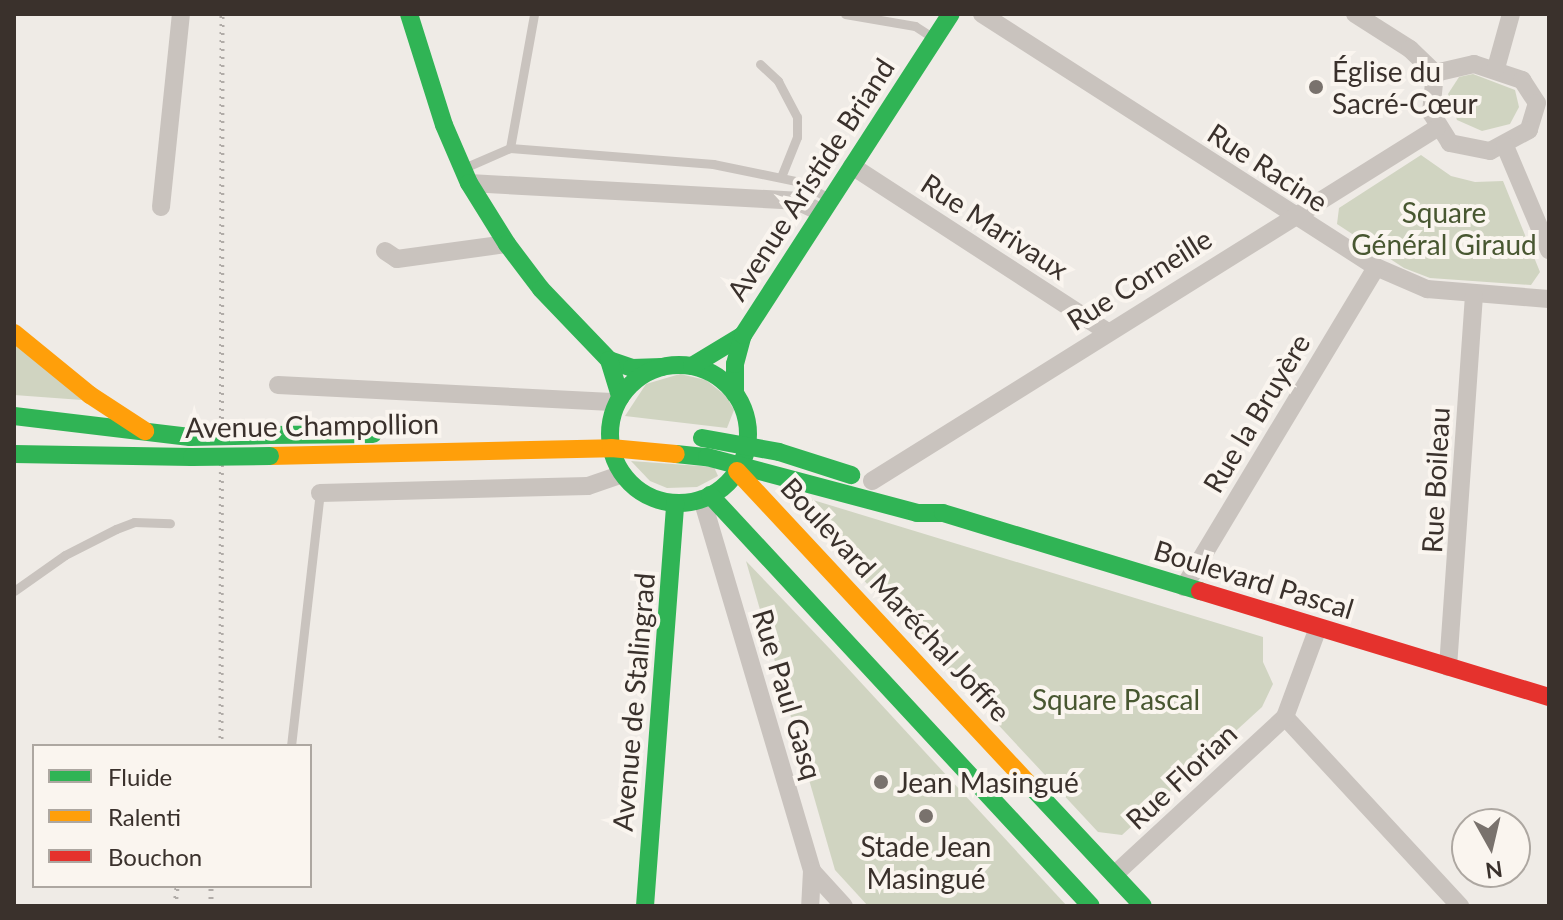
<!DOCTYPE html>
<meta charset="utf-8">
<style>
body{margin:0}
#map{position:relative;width:1563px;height:920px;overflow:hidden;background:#efebe6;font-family:Lato,sans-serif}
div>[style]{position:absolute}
.green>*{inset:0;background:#d0d4c1}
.lane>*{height:9px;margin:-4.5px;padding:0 4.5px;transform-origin:4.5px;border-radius:4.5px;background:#c9c3be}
.street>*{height:18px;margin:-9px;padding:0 9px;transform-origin:9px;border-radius:9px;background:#c9c3be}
.fast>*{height:18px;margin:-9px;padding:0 9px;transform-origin:9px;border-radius:9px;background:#30b455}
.fast>.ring{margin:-9px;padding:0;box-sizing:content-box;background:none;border:18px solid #30b455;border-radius:50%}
.slow>*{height:18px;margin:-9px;padding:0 9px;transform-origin:9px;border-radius:9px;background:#ff9f0a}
.jam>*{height:18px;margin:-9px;padding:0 9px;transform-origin:9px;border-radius:9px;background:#e5322d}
.rail>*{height:5px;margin-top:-2.5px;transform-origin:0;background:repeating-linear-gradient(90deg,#b1aca8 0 2px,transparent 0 8px)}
.fast-bridge>*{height:18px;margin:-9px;padding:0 9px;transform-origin:9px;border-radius:9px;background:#30b455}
.dots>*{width:22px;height:22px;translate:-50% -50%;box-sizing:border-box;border:4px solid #faf5ef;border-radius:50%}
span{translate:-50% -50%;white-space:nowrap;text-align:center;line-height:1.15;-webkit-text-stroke:8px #faf5ef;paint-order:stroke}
.poi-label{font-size:28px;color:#3a312c}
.left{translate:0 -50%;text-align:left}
.street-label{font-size:28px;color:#3a312c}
.park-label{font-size:28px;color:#485731}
.frame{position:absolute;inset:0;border:16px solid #3a312c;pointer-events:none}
.legend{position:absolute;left:32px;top:744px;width:280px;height:144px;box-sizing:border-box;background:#faf5ef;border:2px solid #ada7a1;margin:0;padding:10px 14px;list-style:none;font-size:24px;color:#3a312c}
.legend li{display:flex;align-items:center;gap:16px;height:40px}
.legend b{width:40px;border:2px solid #ada7a1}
.north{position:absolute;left:1451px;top:808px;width:80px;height:80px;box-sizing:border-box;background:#faf5ef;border:2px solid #ada7a1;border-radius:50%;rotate:172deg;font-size:22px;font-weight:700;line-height:32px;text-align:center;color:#3a312c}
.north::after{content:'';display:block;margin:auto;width:28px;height:36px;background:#79726d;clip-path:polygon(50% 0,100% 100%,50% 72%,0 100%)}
</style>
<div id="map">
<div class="green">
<div style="clip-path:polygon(1473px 74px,1515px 90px,1519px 107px,1510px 124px,1482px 131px,1457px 120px,1448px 94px,1459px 77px)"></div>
<div style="clip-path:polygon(1421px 155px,1451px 176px,1475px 182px,1503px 181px,1540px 272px,1531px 285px,1430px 278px,1404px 268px,1337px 224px,1339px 208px)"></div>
<div style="clip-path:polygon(14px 341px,82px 400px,14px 395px)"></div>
<div style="clip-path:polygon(680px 374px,706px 380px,726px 396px,734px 410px,727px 428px,625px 416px,646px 384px)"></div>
<div style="clip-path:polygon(631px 461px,714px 467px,718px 476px,697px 487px,667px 488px,650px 481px)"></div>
<div style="clip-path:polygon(790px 493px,1263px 637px,1263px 662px,1273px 684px,1262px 707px,1122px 835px,1098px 832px,790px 501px,786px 495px)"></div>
<div style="clip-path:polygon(746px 561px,830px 649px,1067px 906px,868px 906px,835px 870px)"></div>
</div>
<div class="lane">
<div style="left:845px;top:14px;width:71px;rotate:9.7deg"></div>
<div style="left:915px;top:26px;width:20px;rotate:33deg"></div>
<div style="left:760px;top:64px;width:25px;rotate:43deg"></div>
<div style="left:778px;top:81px;width:41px;rotate:62.2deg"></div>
<div style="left:797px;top:117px;width:20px;rotate:90deg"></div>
<div style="left:797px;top:137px;width:43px;rotate:111.8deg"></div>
<div style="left:510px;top:148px;width:136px;rotate:-79.8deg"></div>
<div style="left:464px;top:168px;width:50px;rotate:-23.5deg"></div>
<div style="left:510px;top:148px;width:204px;rotate:4.5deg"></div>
<div style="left:713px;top:164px;width:85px;rotate:11.6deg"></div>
<div style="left:796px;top:181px;width:38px;rotate:27deg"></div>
<div style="left:14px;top:591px;width:62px;rotate:-35.2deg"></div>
<div style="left:65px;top:555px;width:57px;rotate:-27deg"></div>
<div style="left:116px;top:529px;width:19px;rotate:-21deg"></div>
<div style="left:134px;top:522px;width:36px;rotate:2deg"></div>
<div style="left:291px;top:746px;width:255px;rotate:-83.5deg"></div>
</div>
<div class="street">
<div style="left:982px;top:14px;width:468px;rotate:32.7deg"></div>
<div style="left:1376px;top:267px;width:56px;rotate:23.3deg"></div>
<div style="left:1427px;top:289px;width:122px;rotate:4.7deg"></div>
<div style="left:1355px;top:14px;width:65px;rotate:32.5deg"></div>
<div style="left:1410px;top:49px;width:35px;rotate:44deg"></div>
<div style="left:1474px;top:64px;width:51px;rotate:18.4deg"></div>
<div style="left:1522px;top:80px;width:27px;rotate:57deg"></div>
<div style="left:1537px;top:103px;width:28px;rotate:107deg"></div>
<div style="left:1529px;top:130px;width:44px;rotate:151.7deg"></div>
<div style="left:1490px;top:151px;width:41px;rotate:-168.7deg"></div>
<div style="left:1450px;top:143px;width:36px;rotate:-122deg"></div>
<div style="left:1431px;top:113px;width:40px;rotate:-84.3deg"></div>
<div style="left:1435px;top:73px;width:40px;rotate:-13deg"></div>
<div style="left:1496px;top:68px;width:56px;rotate:-74.5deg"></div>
<div style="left:1505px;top:146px;width:113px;rotate:67.1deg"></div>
<div style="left:852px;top:166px;width:305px;rotate:33deg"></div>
<div style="left:469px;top:183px;width:328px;rotate:3.1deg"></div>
<div style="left:797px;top:201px;width:26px;rotate:25deg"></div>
<div style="left:161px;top:207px;width:194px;rotate:-84.1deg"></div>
<div style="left:385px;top:251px;width:14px;rotate:34deg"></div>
<div style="left:397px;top:259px;width:111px;rotate:-7.8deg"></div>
<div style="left:278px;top:385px;width:339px;rotate:2.9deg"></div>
<div style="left:872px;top:481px;width:666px;rotate:-32deg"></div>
<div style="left:320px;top:493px;width:268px;rotate:-1.5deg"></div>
<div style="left:588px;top:486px;width:36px;rotate:-19deg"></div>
<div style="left:702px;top:499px;width:388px;rotate:73.5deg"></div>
<div style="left:812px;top:871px;width:35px;rotate:93deg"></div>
<div style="left:1184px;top:587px;width:373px;rotate:-59deg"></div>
<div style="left:1448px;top:667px;width:372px;rotate:-86deg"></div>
<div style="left:1285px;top:717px;width:258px;rotate:47.2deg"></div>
<div style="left:812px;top:871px;width:47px;rotate:47.6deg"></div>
<div style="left:1114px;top:875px;width:233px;rotate:-42.7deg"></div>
<div style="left:1285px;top:717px;width:95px;rotate:-69.7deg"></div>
</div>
<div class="fast">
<div style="left:409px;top:14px;width:116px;rotate:72.5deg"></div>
<div style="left:444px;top:125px;width:63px;rotate:66.7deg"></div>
<div style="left:469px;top:183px;width:72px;rotate:58.1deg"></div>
<div style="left:507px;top:244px;width:56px;rotate:52.9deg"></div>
<div style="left:541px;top:289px;width:98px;rotate:46.2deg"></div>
<div style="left:609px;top:360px;width:24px;rotate:19deg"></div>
<div style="left:632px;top:368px;width:30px;rotate:-2deg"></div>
<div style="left:609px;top:360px;width:39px;rotate:73deg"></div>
<div class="ring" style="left:610px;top:365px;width:120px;height:120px"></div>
<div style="left:692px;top:366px;width:60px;rotate:-31.3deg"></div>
<div style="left:735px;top:394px;width:30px;rotate:-90deg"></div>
<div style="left:735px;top:364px;width:30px;rotate:-75deg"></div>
<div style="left:743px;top:335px;width:382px;rotate:-57.1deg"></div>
<div style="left:14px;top:416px;width:177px;rotate:6.8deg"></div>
<div style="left:270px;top:435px;width:103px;rotate:-0.6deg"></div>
<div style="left:702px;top:438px;width:78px;rotate:10.3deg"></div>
<div style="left:779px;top:452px;width:76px;rotate:17.7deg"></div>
<div style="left:14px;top:454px;width:178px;rotate:1deg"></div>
<div style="left:676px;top:454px;width:31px;rotate:6deg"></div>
<div style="left:707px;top:457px;width:217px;rotate:14.9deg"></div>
<div style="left:917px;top:513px;width:26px"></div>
<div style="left:943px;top:513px;width:269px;rotate:16.9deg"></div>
<div style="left:710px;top:495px;width:560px;rotate:47.17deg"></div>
<div style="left:1028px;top:783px;width:168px;rotate:46.9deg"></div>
<div style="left:645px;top:906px;width:404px;rotate:-85.7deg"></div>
</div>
<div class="slow">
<div style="left:14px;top:333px;width:98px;rotate:39.2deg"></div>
<div style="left:90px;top:395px;width:66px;rotate:33.2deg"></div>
<div style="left:270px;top:456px;width:341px;rotate:-1.3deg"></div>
<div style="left:611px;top:448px;width:65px;rotate:5.3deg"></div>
<div style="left:737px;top:471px;width:427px;rotate:47deg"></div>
</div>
<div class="jam">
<div style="left:1200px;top:591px;width:365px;rotate:16.9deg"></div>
</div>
<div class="rail">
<div style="left:221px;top:746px;width:732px;rotate:-89.92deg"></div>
<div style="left:175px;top:906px;width:20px;rotate:-84deg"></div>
<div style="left:211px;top:906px;width:20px;rotate:-90deg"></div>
</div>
<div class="fast-bridge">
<div style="left:190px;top:437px;width:80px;rotate:-1.4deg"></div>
<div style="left:192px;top:457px;width:78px;rotate:-0.7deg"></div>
</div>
<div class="dots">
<div style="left:1316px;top:87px;background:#79726d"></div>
<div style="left:881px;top:782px;background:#79726d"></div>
<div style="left:926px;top:816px;background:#79726d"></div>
</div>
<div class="poi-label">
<span class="left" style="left:1332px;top:87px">Église du<br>Sacré-Cœur</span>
<span class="left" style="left:897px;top:782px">Jean Masingué</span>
<span style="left:926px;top:862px">Stade Jean<br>Masingué</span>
</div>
<div class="street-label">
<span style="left:1268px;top:167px;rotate:33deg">Rue Racine</span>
<span style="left:810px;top:179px;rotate:-57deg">Avenue Aristide Briand</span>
<span style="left:995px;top:226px;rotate:33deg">Rue Marivaux</span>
<span style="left:1139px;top:279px;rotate:-32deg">Rue Corneille</span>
<span style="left:1256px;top:413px;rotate:-59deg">Rue la Bruyère</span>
<span style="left:312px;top:425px;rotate:-1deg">Avenue Champollion</span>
<span style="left:1435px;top:480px;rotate:-87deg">Rue Boileau</span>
<span style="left:1254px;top:579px;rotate:17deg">Boulevard Pascal</span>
<span style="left:896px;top:599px;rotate:47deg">Boulevard Maréchal Joffre</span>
<span style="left:788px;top:694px;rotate:73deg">Rue Paul Gasq</span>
<span style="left:633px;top:702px;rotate:-85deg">Avenue de Stalingrad</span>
<span style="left:1181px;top:776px;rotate:-43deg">Rue Florian</span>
</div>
<div class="park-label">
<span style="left:1444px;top:228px">Square<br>Général Giraud</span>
<span style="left:1116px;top:699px">Square Pascal</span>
</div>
<div class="frame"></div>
<ul class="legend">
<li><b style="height:10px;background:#30b455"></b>Fluide</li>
<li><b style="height:10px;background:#ff9f0a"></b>Ralenti</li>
<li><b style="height:10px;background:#e5322d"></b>Bouchon</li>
</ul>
<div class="north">N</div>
</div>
